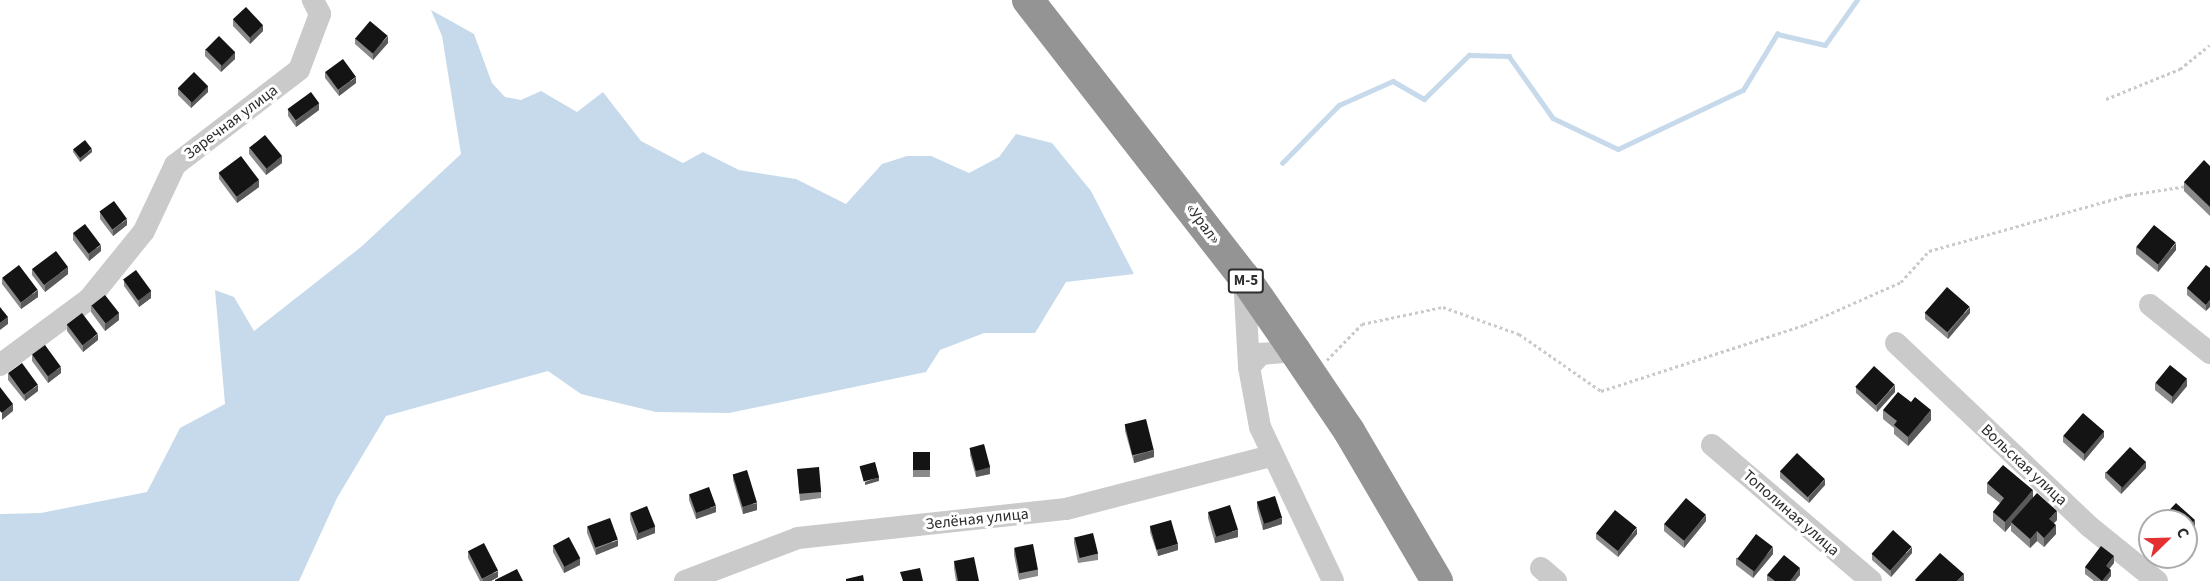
<!DOCTYPE html>
<meta charset="utf-8">
<style>
body{margin:0}
#map{position:relative;width:2210px;height:581px;overflow:hidden;background:#fff;font-family:"Source Sans 3",sans-serif}
div>[style]{position:absolute}
.water>*{inset:0;background:#c7daeb}
.stream>*{height:4.5px;margin:-2.25px;padding:0 2.25px;transform-origin:2.25px;border-radius:2.25px;background:#c7daeb}
.path>*{height:3px;margin-top:-1.5px;transform-origin:0;background:repeating-linear-gradient(90deg,#cacaca 0 3px,transparent 0 6px)}
.minor>*{height:22px;margin:-11px;padding:0 11px;transform-origin:11px;border-radius:11px;background:#cacaca}
.highway>*{height:32px;margin:-16px;padding:0 16px;transform-origin:16px;border-radius:16px;background:#949494}
.wall>*{inset:0;background:#8a8a8a;transform-origin:0 0}
.shaded-wall>*{inset:0;background:#5a5a5a}
.building>*{inset:0;background:#141414;transform-origin:0 0}
span{translate:-50% -50%;white-space:nowrap;text-align:center;line-height:1.15;-webkit-text-stroke:6px #fff;paint-order:stroke}
.shield-label span{padding:2px 4px;background:#fff;border:2px solid;border-radius:4px;-webkit-text-stroke-width:0}
.shield-label{font-size:15px;color:#2d2d2d;font-weight:700}
.street-label{font-size:16px;color:#2d2d2d}
.north{position:absolute;left:2138px;top:509px;width:60px;height:60px;box-sizing:border-box;background:#fff;border:2px solid #ababab;border-radius:50%;rotate:67deg;font-size:16px;font-weight:700;line-height:24px;text-align:center;color:#2d2d2d}
.north::after{content:'';display:block;margin:auto;width:21px;height:27px;background:#e43030;clip-path:polygon(50% 0,100% 100%,50% 72%,0 100%)}
</style>
<div id="map">
<div class="water">
<div style="clip-path:polygon(431px 10px,474px 34px,492px 83px,505px 97px,521px 100px,541px 91px,577px 112px,603px 92px,641px 141px,683px 163px,703px 152px,739px 170px,796px 179px,846px 204px,882px 164px,907px 156px,931px 156px,969px 173px,999px 157px,1016px 134px,1052px 143px,1091px 191px,1134px 274px,1066px 282px,1035px 333px,984px 333px,940px 350px,926px 372px,729px 413px,656px 412px,581px 394px,548px 371px,386px 416px,337px 498px,299px 581px,0 581px,0 514px,41px 513px,147px 492px,180px 428px,225px 404px,215px 290px,234px 297px,254px 331px,361px 247px,461px 154px,442px 36px)"></div>
</div>
<div class="stream">
<div style="left:1282px;top:163px;width:81px;rotate:-45.5deg"></div>
<div style="left:1339px;top:105px;width:59px;rotate:-24deg"></div>
<div style="left:1393px;top:81px;width:36px;rotate:30deg"></div>
<div style="left:1424px;top:99px;width:63px;rotate:-44.4deg"></div>
<div style="left:1469px;top:55px;width:40px;rotate:1.4deg"></div>
<div style="left:1509px;top:56px;width:76px;rotate:54.6deg"></div>
<div style="left:1553px;top:118px;width:72px;rotate:25.5deg"></div>
<div style="left:1618px;top:149px;width:138px;rotate:-25.3deg"></div>
<div style="left:1743px;top:90px;width:66px;rotate:-58.7deg"></div>
<div style="left:1777px;top:34px;width:49px;rotate:12.9deg"></div>
<div style="left:1825px;top:45px;width:55px;rotate:-54.6deg"></div>
</div>
<div class="path">
<div style="left:2106px;top:99px;width:80px;rotate:-22.1deg"></div>
<div style="left:2180px;top:69px;width:38px;rotate:-39deg"></div>
<div style="left:1327px;top:360px;width:50px;rotate:-45.8deg"></div>
<div style="left:1362px;top:324px;width:83px;rotate:-11.9deg"></div>
<div style="left:1443px;top:307px;width:81px;rotate:19.6deg"></div>
<div style="left:1519px;top:334px;width:100px;rotate:34.8deg"></div>
<div style="left:1601px;top:391px;width:213px;rotate:-18deg"></div>
<div style="left:1804px;top:325px;width:106px;rotate:-23.9deg"></div>
<div style="left:1901px;top:282px;width:42px;rotate:-47.9deg"></div>
<div style="left:1929px;top:251px;width:207px;rotate:-15.7deg"></div>
<div style="left:2128px;top:195px;width:60px;rotate:-8.7deg"></div>
</div>
<div class="minor">
<div style="left:1244px;top:277px;width:90px;rotate:86.8deg"></div>
<div style="left:1249px;top:367px;width:61px;rotate:79.6deg"></div>
<div style="left:1260px;top:427px;width:170px;rotate:64.6deg"></div>
<div style="left:2150px;top:305px;width:77px;rotate:38.7deg"></div>
<div style="left:1896px;top:343px;width:267px;rotate:43.5deg"></div>
<div style="left:2090px;top:527px;width:86px;rotate:38.9deg"></div>
<div style="left:0;top:365px;width:111px;rotate:-36.6deg"></div>
<div style="left:89px;top:299px;width:87px;rotate:-51deg"></div>
<div style="left:144px;top:231px;width:73px;rotate:-64.8deg"></div>
<div style="left:175px;top:165px;width:156px;rotate:-37.5deg"></div>
<div style="left:299px;top:70px;width:60px;rotate:-69.4deg"></div>
<div style="left:320px;top:14px;width:16px;rotate:-117deg"></div>
<div style="left:1249px;top:367px;width:18px;rotate:-47deg"></div>
<div style="left:1261px;top:354px;width:34px;rotate:-5deg"></div>
<div style="left:1712px;top:445px;width:209px;rotate:40.5deg"></div>
<div style="left:1541px;top:568px;width:20px;rotate:41deg"></div>
<div style="left:685px;top:581px;width:121px;rotate:-20.8deg"></div>
<div style="left:798px;top:538px;width:270px;rotate:-6.2deg"></div>
<div style="left:1066px;top:509px;width:212px;rotate:-14.5deg"></div>
</div>
<div class="highway">
<div style="left:1028px;top:0;width:351px;rotate:52.1deg"></div>
<div style="left:1244px;top:277px;width:90px;rotate:55.4deg"></div>
<div style="left:1295px;top:351px;width:97px;rotate:56deg"></div>
<div style="left:1349px;top:431px;width:174px;rotate:59.6deg"></div>
</div>
<div class="wall">
<div style="clip-path:polygon(233px 20px,263px 31px,250px 44px,233px 26px)"></div>
<div style="clip-path:polygon(355px 38px,388px 43px,373px 60px,355px 44px)"></div>
<div style="clip-path:polygon(205px 49px,235px 59px,221px 72px,205px 56px)"></div>
<div style="clip-path:polygon(325px 72px,356px 83px,339px 96px,325px 78px)"></div>
<div style="clip-path:polygon(178px 88px,208px 92px,191px 108px,178px 95px)"></div>
<div style="clip-path:polygon(288px 109px,319px 110px,296px 127px,288px 116px)"></div>
<div style="clip-path:polygon(249px 147px,282px 163px,266px 175px,249px 154px)"></div>
<div style="clip-path:polygon(73px 149px,92px 152px,80px 162px,73px 152px)"></div>
<div style="clip-path:polygon(2210px 166px,2210px 216px,2184px 191px,2184px 182px)"></div>
<div style="clip-path:polygon(219px 173px,259px 187px,237px 203px,219px 179px)"></div>
<div style="clip-path:polygon(100px 212px,127px 225px,113px 236px,100px 219px)"></div>
<div style="clip-path:polygon(73px 233px,101px 251px,89px 261px,73px 240px)"></div>
<div style="clip-path:polygon(2136px 247px,2176px 250px,2158px 272px,2136px 254px)"></div>
<div style="clip-path:polygon(2206px 265px,2206px 311px,2187px 295px,2187px 288px)"></div>
<div style="clip-path:polygon(32px 269px,68px 274px,45px 292px,32px 275px)"></div>
<div style="clip-path:polygon(2px 278px,38px 297px,21px 309px,2px 284px)"></div>
<div style="clip-path:polygon(124px 280px,151px 298px,139px 307px,124px 286px)"></div>
<div style="clip-path:polygon(91px 305px,119px 320px,105px 331px,91px 312px)"></div>
<div style="clip-path:polygon(1925px 313px,1970px 313px,1948px 339px,1925px 319px)"></div>
<div style="clip-path:polygon(67px 324px,98px 340px,83px 352px,67px 331px)"></div>
<div style="clip-path:polygon(32px 355px,61px 373px,48px 383px,32px 361px)"></div>
<div style="clip-path:polygon(8px 373px,38px 391px,25px 401px,8px 380px)"></div>
<div style="clip-path:polygon(2155px 383px,2187px 386px,2172px 404px,2155px 390px)"></div>
<div style="clip-path:polygon(1856px 387px,1895px 392px,1877px 412px,1856px 393px)"></div>
<div style="clip-path:polygon(1883px 410px,1931px 420px,1908px 446px,1894px 434px,1894px 428px,1883px 419px)"></div>
<div style="clip-path:polygon(1125px 425px,1154px 457px,1134px 463px,1125px 431px)"></div>
<div style="clip-path:polygon(2063px 436px,2104px 437px,2084px 461px,2063px 442px)"></div>
<div style="clip-path:polygon(970px 448px,990px 474px,976px 477px,970px 455px)"></div>
<div style="left:913px;top:452px;width:17px;height:25px"></div>
<div style="clip-path:polygon(2146px 468px,2121px 494px,2105px 478px,2105px 472px)"></div>
<div style="clip-path:polygon(797px 469px,821px 492px,821px 498px,800px 501px)"></div>
<div style="clip-path:polygon(1780px 471px,1825px 485px,1809px 503px,1780px 478px)"></div>
<div style="clip-path:polygon(733px 474px,757px 510px,743px 514px,733px 480px)"></div>
<div style="clip-path:polygon(1987px 483px,2033px 498px,2057px 520px,2054px 523px,2056px 534px,2044px 547px,2037px 541px,2030px 548px,2011px 531px,2011px 525px,2005px 532px,1993px 521px,1993px 512px,2000px 503px,1987px 493px)"></div>
<div style="clip-path:polygon(689px 494px,716px 512px,696px 519px,689px 500px)"></div>
<div style="clip-path:polygon(1257px 501px,1282px 524px,1263px 530px,1257px 508px)"></div>
<div style="clip-path:polygon(1208px 512px,1238px 537px,1215px 543px,1208px 518px)"></div>
<div style="clip-path:polygon(630px 513px,655px 533px,637px 540px,630px 520px)"></div>
<div style="clip-path:polygon(1706px 521px,1684px 548px,1664px 531px,1664px 524px)"></div>
<div style="clip-path:polygon(587px 526px,618px 546px,596px 555px,587px 533px)"></div>
<div style="clip-path:polygon(1150px 526px,1178px 550px,1158px 556px,1150px 532px)"></div>
<div style="clip-path:polygon(1596px 533px,1637px 534px,1618px 557px,1596px 539px)"></div>
<div style="clip-path:polygon(1074px 537px,1098px 553px,1098px 560px,1078px 563px,1074px 543px)"></div>
<div style="clip-path:polygon(553px 545px,580px 565px,564px 573px,553px 552px)"></div>
<div style="clip-path:polygon(1014px 548px,1038px 570px,1038px 576px,1019px 580px,1014px 555px)"></div>
<div style="clip-path:polygon(468px 551px,498px 577px,491px 581px,480px 581px,468px 558px)"></div>
<div style="clip-path:polygon(1912px 553px,1891px 577px,1872px 560px,1872px 554px)"></div>
<div style="clip-path:polygon(1773px 554px,1753px 578px,1736px 565px,1736px 558px)"></div>
<div style="clip-path:polygon(954px 561px,979px 581px,956px 581px,954px 568px)"></div>
<div style="clip-path:polygon(2114px 563px,2109px 569px,2111px 576px,2107px 581px,2094px 581px,2085px 574px,2085px 567px)"></div>
<div style="clip-path:polygon(1767px 575px,1800px 575px,1795px 581px,1767px 581px)"></div>
</div>
<div class="shaded-wall">
<div style="clip-path:polygon(263px 25px,263px 31px,250px 44px,250px 37px)"></div>
<div style="clip-path:polygon(388px 36px,388px 43px,373px 60px,373px 53px)"></div>
<div style="clip-path:polygon(235px 52px,235px 59px,221px 72px,221px 66px)"></div>
<div style="clip-path:polygon(356px 77px,356px 83px,339px 96px,339px 90px)"></div>
<div style="clip-path:polygon(208px 86px,208px 92px,191px 108px,191px 102px)"></div>
<div style="clip-path:polygon(319px 103px,319px 110px,296px 127px,296px 121px)"></div>
<div style="clip-path:polygon(92px 149px,92px 152px,80px 162px,80px 158px)"></div>
<div style="clip-path:polygon(282px 156px,282px 163px,266px 175px,266px 168px)"></div>
<div style="clip-path:polygon(259px 180px,259px 187px,237px 203px,237px 197px)"></div>
<div style="clip-path:polygon(127px 219px,127px 225px,113px 236px,113px 230px)"></div>
<div style="clip-path:polygon(2176px 243px,2176px 250px,2158px 272px,2158px 265px)"></div>
<div style="clip-path:polygon(101px 245px,101px 251px,89px 261px,89px 254px)"></div>
<div style="clip-path:polygon(68px 267px,68px 274px,45px 292px,45px 285px)"></div>
<div style="clip-path:polygon(38px 290px,38px 297px,21px 309px,21px 303px)"></div>
<div style="clip-path:polygon(151px 291px,151px 298px,139px 307px,139px 300px)"></div>
<div style="clip-path:polygon(2210px 300px,2210px 307px,2206px 311px,2206px 305px)"></div>
<div style="clip-path:polygon(1970px 307px,1970px 313px,1948px 339px,1948px 333px)"></div>
<div style="clip-path:polygon(119px 313px,119px 320px,105px 331px,105px 324px)"></div>
<div style="clip-path:polygon(8px 317px,8px 324px,0 330px,0 323px)"></div>
<div style="clip-path:polygon(98px 334px,98px 340px,83px 352px,83px 345px)"></div>
<div style="clip-path:polygon(61px 367px,61px 373px,48px 383px,48px 376px)"></div>
<div style="clip-path:polygon(2187px 379px,2187px 386px,2172px 404px,2172px 397px)"></div>
<div style="clip-path:polygon(38px 385px,38px 391px,25px 401px,25px 395px)"></div>
<div style="clip-path:polygon(1895px 385px,1895px 392px,1877px 412px,1877px 406px)"></div>
<div style="clip-path:polygon(13px 404px,13px 411px,2px 420px,2px 413px)"></div>
<div style="clip-path:polygon(1931px 410px,1931px 420px,1908px 446px,1908px 437px)"></div>
<div style="clip-path:polygon(2104px 431px,2104px 437px,2084px 461px,2084px 454px)"></div>
<div style="clip-path:polygon(1154px 450px,1154px 457px,1134px 463px,1134px 456px)"></div>
<div style="clip-path:polygon(2146px 462px,2146px 468px,2121px 494px,2121px 487px)"></div>
<div style="clip-path:polygon(990px 467px,990px 474px,976px 477px,976px 471px)"></div>
<div style="clip-path:polygon(879px 477px,879px 481px,865px 485px,865px 482px)"></div>
<div style="clip-path:polygon(1825px 479px,1825px 485px,1809px 503px,1809px 497px)"></div>
<div style="clip-path:polygon(2033px 490px,2033px 499px,2011px 522px,2011px 525px,2005px 532px,2005px 522px)"></div>
<div style="clip-path:polygon(757px 503px,757px 510px,743px 514px,743px 507px)"></div>
<div style="clip-path:polygon(716px 506px,716px 512px,696px 519px,696px 513px)"></div>
<div style="clip-path:polygon(2057px 511px,2057px 520px,2049px 528px,2049px 519px)"></div>
<div style="clip-path:polygon(1706px 515px,1706px 521px,1684px 548px,1684px 541px)"></div>
<div style="clip-path:polygon(1282px 518px,1282px 524px,1263px 530px,1263px 523px)"></div>
<div style="clip-path:polygon(2195px 520px,2195px 527px,2186px 537px,2186px 530px)"></div>
<div style="clip-path:polygon(2056px 525px,2056px 534px,2044px 547px,2044px 538px)"></div>
<div style="clip-path:polygon(655px 526px,655px 533px,637px 540px,637px 533px)"></div>
<div style="clip-path:polygon(1637px 528px,1637px 534px,1618px 557px,1618px 551px)"></div>
<div style="clip-path:polygon(1238px 530px,1238px 537px,1215px 543px,1215px 537px)"></div>
<div style="clip-path:polygon(2037px 531px,2037px 541px,2030px 548px,2030px 539px)"></div>
<div style="clip-path:polygon(618px 540px,618px 546px,596px 555px,596px 549px)"></div>
<div style="clip-path:polygon(1178px 544px,1178px 550px,1158px 556px,1158px 550px)"></div>
<div style="clip-path:polygon(1773px 547px,1773px 554px,1753px 578px,1753px 572px)"></div>
<div style="clip-path:polygon(1912px 547px,1912px 553px,1891px 577px,1891px 570px)"></div>
<div style="clip-path:polygon(2114px 556px,2114px 563px,2106px 573px,2106px 566px)"></div>
<div style="clip-path:polygon(580px 558px,580px 565px,564px 573px,564px 566px)"></div>
<div style="clip-path:polygon(1800px 568px,1800px 575px,1795px 581px,1790px 581px)"></div>
<div style="clip-path:polygon(2111px 570px,2111px 576px,2107px 581px,2102px 581px)"></div>
<div style="clip-path:polygon(498px 571px,498px 577px,491px 581px,483px 581px,483px 579px)"></div>
<div style="clip-path:polygon(1964px 574px,1964px 581px,1957px 581px)"></div>
</div>
<div class="building">
<div style="left:246px;top:7px;width:25px;height:18px;rotate:47deg"></div>
<div style="left:370px;top:21px;width:23px;height:23px;rotate:40deg"></div>
<div style="left:219px;top:36px;width:23px;height:19px;rotate:45deg"></div>
<div style="left:343px;top:59px;width:22px;height:22px;rotate:54deg"></div>
<div style="left:194px;top:72px;width:20px;height:23px;rotate:45deg"></div>
<div style="left:311px;top:92px;width:14px;height:29px;rotate:54deg"></div>
<div style="left:265px;top:135px;width:27px;height:20px;rotate:51deg"></div>
<div style="left:85px;top:140px;width:11px;height:15px;rotate:52deg"></div>
<div style="left:241px;top:156px;width:30px;height:28px;rotate:53deg"></div>
<div style="clip-path:polygon(2204px 160px,2210px 166px,2210px 207px,2184px 182px)"></div>
<div style="left:114px;top:201px;width:22px;height:18px;rotate:54deg"></div>
<div style="left:85px;top:224px;width:26px;height:15px;rotate:53deg"></div>
<div style="left:2154px;top:225px;width:28px;height:28px;rotate:39deg"></div>
<div style="left:56px;top:251px;width:20px;height:30px;rotate:53deg"></div>
<div style="left:19px;top:265px;width:31px;height:21px;rotate:53deg"></div>
<div style="clip-path:polygon(2206px 265px,2210px 268px,2210px 300px,2206px 305px,2187px 288px)"></div>
<div style="left:136px;top:270px;width:26px;height:16px;rotate:54deg"></div>
<div style="left:1947px;top:287px;width:30px;height:34px;rotate:41deg"></div>
<div style="left:105px;top:295px;width:23px;height:17px;rotate:52deg"></div>
<div style="clip-path:polygon(0 307px,8px 317px,0 323px)"></div>
<div style="left:82px;top:313px;width:26px;height:19px;rotate:53deg"></div>
<div style="left:45px;top:345px;width:27px;height:16px;rotate:54deg"></div>
<div style="left:22px;top:363px;width:27px;height:17px;rotate:54deg"></div>
<div style="left:2170px;top:365px;width:22px;height:23px;rotate:39deg"></div>
<div style="left:1874px;top:366px;width:28px;height:28px;rotate:42deg"></div>
<div style="clip-path:polygon(0 387px,13px 404px,2px 413px,0 411px)"></div>
<div style="clip-path:polygon(1898px 392px,1911px 402px,1915px 397px,1931px 410px,1908px 437px,1894px 425px,1897px 421px,1883px 410px)"></div>
<div style="left:2083px;top:413px;width:28px;height:30px;rotate:41deg"></div>
<div style="left:1146px;top:419px;width:32px;height:22px;rotate:76deg"></div>
<div style="left:984px;top:444px;width:24px;height:15px;rotate:75deg"></div>
<div style="left:2130px;top:447px;width:22px;height:35px;rotate:43deg"></div>
<div style="left:913px;top:452px;width:17px;height:18px"></div>
<div style="left:1797px;top:453px;width:38px;height:25px;rotate:43deg"></div>
<div style="left:875px;top:462px;width:16px;height:16px;rotate:75deg"></div>
<div style="clip-path:polygon(2003px 465px,2033px 490px,2005px 522px,1993px 512px,2004px 498px,1987px 483px)"></div>
<div style="left:819px;top:467px;width:25px;height:22px;rotate:85deg"></div>
<div style="left:747px;top:470px;width:34px;height:15px;rotate:73deg"></div>
<div style="left:709px;top:487px;width:20px;height:21px;rotate:70deg"></div>
<div style="clip-path:polygon(2037px 493px,2057px 511px,2049px 519px,2056px 525px,2044px 538px,2037px 531px,2030px 539px,2011px 522px)"></div>
<div style="left:1275px;top:496px;width:23px;height:19px;rotate:72deg"></div>
<div style="left:1686px;top:498px;width:26px;height:34px;rotate:40deg"></div>
<div style="clip-path:polygon(2176px 503px,2195px 520px,2186px 530px,2186px 521px,2159px 521px)"></div>
<div style="left:1230px;top:505px;width:26px;height:23px;rotate:72deg"></div>
<div style="left:647px;top:506px;width:22px;height:18px;rotate:68deg"></div>
<div style="left:1615px;top:510px;width:28px;height:30px;rotate:39deg"></div>
<div style="left:610px;top:518px;width:23px;height:24px;rotate:70deg"></div>
<div style="left:1171px;top:520px;width:25px;height:22px;rotate:74deg"></div>
<div style="left:1893px;top:530px;width:25px;height:32px;rotate:42deg"></div>
<div style="left:1093px;top:533px;width:21px;height:19px;rotate:76deg"></div>
<div style="left:1756px;top:534px;width:21px;height:31px;rotate:37deg"></div>
<div style="left:569px;top:537px;width:24px;height:18px;rotate:62deg"></div>
<div style="left:484px;top:543px;width:31px;height:18px;rotate:63deg"></div>
<div style="left:1033px;top:544px;width:26px;height:19px;rotate:79deg"></div>
<div style="clip-path:polygon(2101px 546px,2114px 556px,2106px 566px,2111px 570px,2102px 581px,2085px 567px)"></div>
<div style="clip-path:polygon(1940px 553px,1964px 574px,1957px 581px,1916px 581px,1915px 580px)"></div>
<div style="clip-path:polygon(1784px 555px,1800px 568px,1790px 581px,1775px 581px,1767px 575px)"></div>
<div style="clip-path:polygon(974px 557px,979px 581px,958px 581px,954px 561px)"></div>
<div style="clip-path:polygon(920px 568px,923px 581px,903px 581px,900px 572px)"></div>
<div style="clip-path:polygon(517px 569px,523px 581px,495px 581px,495px 580px)"></div>
<div style="clip-path:polygon(863px 575px,864px 581px,846px 581px,846px 579px)"></div>
</div>
<div class="shield-label">
<span style="left:1246px;top:281px">М-5</span>
</div>
<div class="street-label">
<span style="left:231px;top:122px;rotate:-37deg">Заречная улица</span>
<span style="left:1203px;top:224px;rotate:53deg">«Урал»</span>
<span style="left:2024px;top:465px;rotate:43deg">Вольская улица</span>
<span style="left:1791px;top:513px;rotate:41deg">Тополиная улица</span>
<span style="left:977px;top:519px;rotate:-6deg">Зелёная улица</span>
</div>
<div class="north">С</div>
</div>
